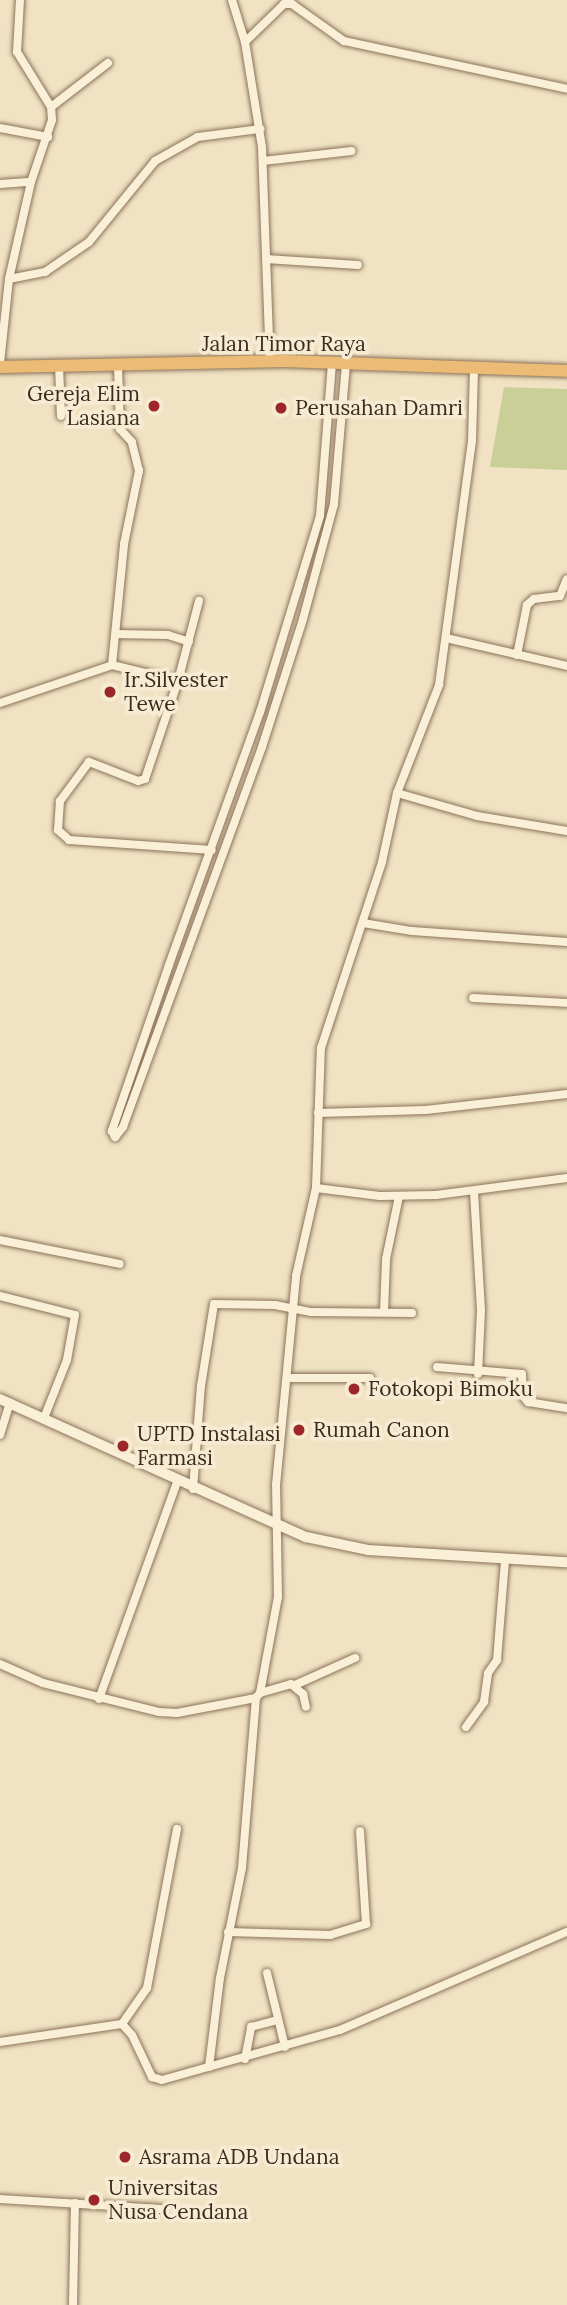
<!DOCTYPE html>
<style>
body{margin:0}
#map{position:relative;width:567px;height:2305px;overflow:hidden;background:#f0e2c3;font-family:Lora,serif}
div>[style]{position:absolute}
.green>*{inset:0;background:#c9cf97}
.roads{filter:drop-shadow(0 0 2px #8c7359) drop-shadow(0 0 2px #8c7359)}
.minor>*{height:8px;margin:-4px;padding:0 4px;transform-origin:4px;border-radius:4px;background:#faefd7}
.tertiary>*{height:10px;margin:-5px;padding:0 5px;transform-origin:5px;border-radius:5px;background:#faefd7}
.trunk>*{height:12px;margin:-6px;padding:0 6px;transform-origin:6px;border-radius:6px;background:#ecbc76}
.dots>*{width:19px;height:19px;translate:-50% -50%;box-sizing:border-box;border:4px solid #f7ecd3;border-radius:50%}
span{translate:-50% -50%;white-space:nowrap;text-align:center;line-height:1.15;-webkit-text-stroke:7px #f7ecd3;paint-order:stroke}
.street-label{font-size:21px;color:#3b2b1e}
.poi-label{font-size:21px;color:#3b2b1e}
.right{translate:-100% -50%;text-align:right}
.left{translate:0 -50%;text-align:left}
</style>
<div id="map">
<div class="green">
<div style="clip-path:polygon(504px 387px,567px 389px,567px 470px,490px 467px)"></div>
</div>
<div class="roads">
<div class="minor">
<div style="left:232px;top:0;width:44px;rotate:72.8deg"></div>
<div style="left:245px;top:42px;width:106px;rotate:80.8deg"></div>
<div style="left:262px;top:147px;width:214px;rotate:87.9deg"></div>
<div style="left:245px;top:42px;width:54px;rotate:-44.3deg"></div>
<div style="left:284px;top:4px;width:8px"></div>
<div style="left:292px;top:4px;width:64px;rotate:35.4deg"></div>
<div style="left:344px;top:41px;width:228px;rotate:12.1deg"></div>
<div style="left:51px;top:107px;width:72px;rotate:-37.7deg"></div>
<div style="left:0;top:128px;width:49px;rotate:10.6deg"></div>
<div style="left:263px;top:161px;width:89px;rotate:-6.5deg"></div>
<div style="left:0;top:184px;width:31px;rotate:-4deg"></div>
<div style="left:266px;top:259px;width:92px;rotate:3.7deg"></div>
<div style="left:9px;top:279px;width:37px;rotate:-11deg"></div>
<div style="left:45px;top:272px;width:53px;rotate:-34.3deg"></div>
<div style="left:89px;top:242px;width:104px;rotate:-50.8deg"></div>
<div style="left:155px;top:161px;width:49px;rotate:-29.2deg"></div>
<div style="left:198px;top:137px;width:63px;rotate:-7.4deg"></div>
<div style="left:0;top:363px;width:84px;rotate:-83.9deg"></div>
<div style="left:9px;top:279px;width:99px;rotate:-77.2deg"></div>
<div style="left:31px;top:182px;width:65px;rotate:-71.3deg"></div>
<div style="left:52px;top:120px;width:13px;rotate:-94deg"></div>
<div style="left:51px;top:107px;width:65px;rotate:-121.7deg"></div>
<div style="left:17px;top:52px;width:52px;rotate:-86.7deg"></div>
<div style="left:332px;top:363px;width:153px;rotate:94.5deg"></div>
<div style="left:320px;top:516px;width:205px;rotate:107deg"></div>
<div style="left:260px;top:712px;width:269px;rotate:109.8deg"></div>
<div style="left:169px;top:965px;width:176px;rotate:109deg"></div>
<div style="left:112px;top:1131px;width:7px;rotate:63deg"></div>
<div style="left:115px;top:1137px;width:13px;rotate:-51deg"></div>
<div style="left:123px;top:1127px;width:405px;rotate:-69.9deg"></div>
<div style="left:262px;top:747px;width:134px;rotate:-72.2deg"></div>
<div style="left:303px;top:619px;width:119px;rotate:-74.9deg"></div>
<div style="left:334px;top:504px;width:142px;rotate:-85.1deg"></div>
<div style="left:59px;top:365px;width:51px;rotate:87.8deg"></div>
<div style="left:116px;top:634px;width:52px;rotate:1.1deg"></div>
<div style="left:168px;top:635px;width:22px;rotate:18deg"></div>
<div style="left:446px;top:638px;width:124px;rotate:13deg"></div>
<div style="left:517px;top:655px;width:51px;rotate:-78.7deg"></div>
<div style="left:527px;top:605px;width:9px;rotate:-41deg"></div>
<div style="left:534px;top:599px;width:26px;rotate:-7deg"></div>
<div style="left:560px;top:596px;width:18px;rotate:-68deg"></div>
<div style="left:112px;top:665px;width:68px;rotate:13.6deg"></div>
<div style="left:178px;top:681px;width:83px;rotate:-75.3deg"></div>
<div style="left:178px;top:681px;width:103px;rotate:108.6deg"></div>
<div style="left:145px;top:779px;width:7px;rotate:164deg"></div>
<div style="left:138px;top:781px;width:53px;rotate:-158.8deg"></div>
<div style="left:89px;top:762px;width:49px;rotate:126.6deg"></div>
<div style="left:60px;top:801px;width:29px;rotate:94deg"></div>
<div style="left:58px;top:830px;width:15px;rotate:42deg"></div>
<div style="left:69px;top:840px;width:143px;rotate:4deg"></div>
<div style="left:0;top:703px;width:118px;rotate:-18.7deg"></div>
<div style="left:112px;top:665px;width:122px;rotate:-84.3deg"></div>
<div style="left:124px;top:544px;width:75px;rotate:-78.4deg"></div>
<div style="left:139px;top:471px;width:30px;rotate:-104deg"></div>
<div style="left:132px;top:442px;width:18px;rotate:-133deg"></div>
<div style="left:120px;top:429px;width:65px;rotate:-91.8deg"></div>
<div style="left:397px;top:793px;width:83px;rotate:16deg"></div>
<div style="left:477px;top:816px;width:91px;rotate:9.5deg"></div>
<div style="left:363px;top:923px;width:50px;rotate:9.3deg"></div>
<div style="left:412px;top:931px;width:155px;rotate:4.1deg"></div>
<div style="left:473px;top:998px;width:94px;rotate:3deg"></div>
<div style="left:318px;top:1113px;width:108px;rotate:-1.6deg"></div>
<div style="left:426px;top:1110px;width:142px;rotate:-6.5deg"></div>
<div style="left:316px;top:1188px;width:64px;rotate:7.1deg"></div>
<div style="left:380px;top:1196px;width:56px;rotate:-1deg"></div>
<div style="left:436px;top:1195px;width:132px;rotate:-7.4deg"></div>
<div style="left:474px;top:1192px;width:118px;rotate:86.6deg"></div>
<div style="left:481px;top:1310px;width:64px;rotate:92.7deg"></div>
<div style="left:0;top:1240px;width:122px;rotate:11.3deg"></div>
<div style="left:0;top:1296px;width:77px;rotate:14.2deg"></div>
<div style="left:75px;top:1315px;width:46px;rotate:100.1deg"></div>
<div style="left:67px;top:1360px;width:62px;rotate:111.6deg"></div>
<div style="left:384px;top:1312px;width:53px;rotate:-87.8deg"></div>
<div style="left:386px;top:1259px;width:64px;rotate:-78.3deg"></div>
<div style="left:437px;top:1367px;width:85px;rotate:4.7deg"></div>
<div style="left:522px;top:1374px;width:22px;rotate:87deg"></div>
<div style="left:523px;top:1396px;width:8px;rotate:50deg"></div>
<div style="left:528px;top:1402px;width:39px;rotate:9deg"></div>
<div style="left:287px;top:1378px;width:83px"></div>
<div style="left:0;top:1435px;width:34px;rotate:-73deg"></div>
<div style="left:193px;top:1489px;width:103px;rotate:-85.6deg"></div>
<div style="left:201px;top:1386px;width:83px;rotate:-81deg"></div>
<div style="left:214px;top:1304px;width:61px;rotate:0.9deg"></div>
<div style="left:275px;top:1305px;width:37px;rotate:11deg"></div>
<div style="left:311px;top:1312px;width:101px;rotate:0.6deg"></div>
<div style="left:0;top:1664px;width:47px;rotate:23.8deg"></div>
<div style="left:43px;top:1683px;width:120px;rotate:14deg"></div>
<div style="left:159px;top:1712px;width:18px;rotate:3deg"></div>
<div style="left:177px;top:1713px;width:80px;rotate:-10.8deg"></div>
<div style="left:256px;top:1698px;width:6px;rotate:-51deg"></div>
<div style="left:260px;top:1693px;width:98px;rotate:-79.4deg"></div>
<div style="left:278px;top:1597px;width:112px;rotate:-91deg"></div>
<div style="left:276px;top:1485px;width:210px;rotate:-84.5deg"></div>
<div style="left:296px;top:1276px;width:90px;rotate:-77.2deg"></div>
<div style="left:316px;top:1188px;width:140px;rotate:-88deg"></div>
<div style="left:321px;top:1048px;width:196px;rotate:-71.8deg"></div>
<div style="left:382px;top:862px;width:71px;rotate:-77.7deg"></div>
<div style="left:397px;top:793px;width:116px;rotate:-68.7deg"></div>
<div style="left:439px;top:685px;width:246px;rotate:-82.3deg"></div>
<div style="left:472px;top:441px;width:73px;rotate:-88.4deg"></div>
<div style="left:295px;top:1685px;width:66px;rotate:-24.2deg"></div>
<div style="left:260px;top:1693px;width:32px;rotate:-16deg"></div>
<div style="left:291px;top:1684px;width:16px;rotate:40deg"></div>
<div style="left:303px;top:1694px;width:13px;rotate:77deg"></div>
<div style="left:99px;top:1699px;width:231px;rotate:-70.2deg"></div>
<div style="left:466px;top:1727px;width:31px;rotate:-54deg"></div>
<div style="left:484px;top:1702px;width:29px;rotate:-82deg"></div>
<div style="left:488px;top:1673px;width:16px;rotate:-55deg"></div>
<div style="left:497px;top:1660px;width:99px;rotate:-85.4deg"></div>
<div style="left:228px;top:1932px;width:102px;rotate:1.7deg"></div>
<div style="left:330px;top:1935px;width:38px;rotate:-17deg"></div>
<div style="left:366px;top:1924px;width:93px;rotate:-93.7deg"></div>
<div style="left:267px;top:1973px;width:76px;rotate:76.3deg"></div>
<div style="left:122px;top:2024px;width:44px;rotate:-55.2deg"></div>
<div style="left:147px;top:1988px;width:162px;rotate:-79.3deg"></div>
<div style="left:0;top:2042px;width:123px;rotate:-8.4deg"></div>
<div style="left:122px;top:2024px;width:15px;rotate:48deg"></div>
<div style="left:132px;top:2035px;width:47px;rotate:64.5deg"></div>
<div style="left:152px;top:2077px;width:10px;rotate:17deg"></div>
<div style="left:162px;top:2080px;width:185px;rotate:-15.7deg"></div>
<div style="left:340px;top:2030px;width:247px;rotate:-23.4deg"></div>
<div style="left:245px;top:2059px;width:33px;rotate:-79deg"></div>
<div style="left:251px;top:2027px;width:27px;rotate:-15deg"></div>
<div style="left:209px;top:2067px;width:90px;rotate:-83deg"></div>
<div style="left:220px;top:1978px;width:112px;rotate:-78.7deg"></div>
<div style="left:242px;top:1868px;width:171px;rotate:-85.3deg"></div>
<div style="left:0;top:2199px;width:161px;rotate:3.6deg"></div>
<div style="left:73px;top:2305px;width:102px;rotate:-88.9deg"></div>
</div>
<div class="tertiary">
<div style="left:0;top:1399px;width:336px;rotate:24.3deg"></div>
<div style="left:306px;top:1537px;width:63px;rotate:11.8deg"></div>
<div style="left:368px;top:1550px;width:199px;rotate:3.5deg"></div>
</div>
<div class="trunk">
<div style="left:0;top:367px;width:284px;rotate:-1.2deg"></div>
<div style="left:284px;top:361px;width:283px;rotate:2deg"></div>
</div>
</div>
<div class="dots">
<div style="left:154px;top:406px;background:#9d2629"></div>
<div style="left:281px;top:408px;background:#9d2629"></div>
<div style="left:110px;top:692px;background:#9d2629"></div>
<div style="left:354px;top:1389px;background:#9d2629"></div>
<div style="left:299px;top:1430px;background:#9d2629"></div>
<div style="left:123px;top:1446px;background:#9d2629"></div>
<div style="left:125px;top:2157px;background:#9d2629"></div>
<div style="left:94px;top:2200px;background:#9d2629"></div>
</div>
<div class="street-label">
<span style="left:284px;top:344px">Jalan Timor Raya</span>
</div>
<div class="poi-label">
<span class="right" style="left:140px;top:406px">Gereja Elim<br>Lasiana</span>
<span class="left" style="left:295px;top:408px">Perusahan Damri</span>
<span class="left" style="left:124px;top:692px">Ir.Silvester<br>Tewe</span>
<span class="left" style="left:368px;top:1389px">Fotokopi Bimoku</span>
<span class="left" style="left:313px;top:1430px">Rumah Canon</span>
<span class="left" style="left:137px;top:1446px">UPTD Instalasi<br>Farmasi</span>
<span class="left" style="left:139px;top:2157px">Asrama ADB Undana</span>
<span class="left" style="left:108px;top:2200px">Universitas<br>Nusa Cendana</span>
</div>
</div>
